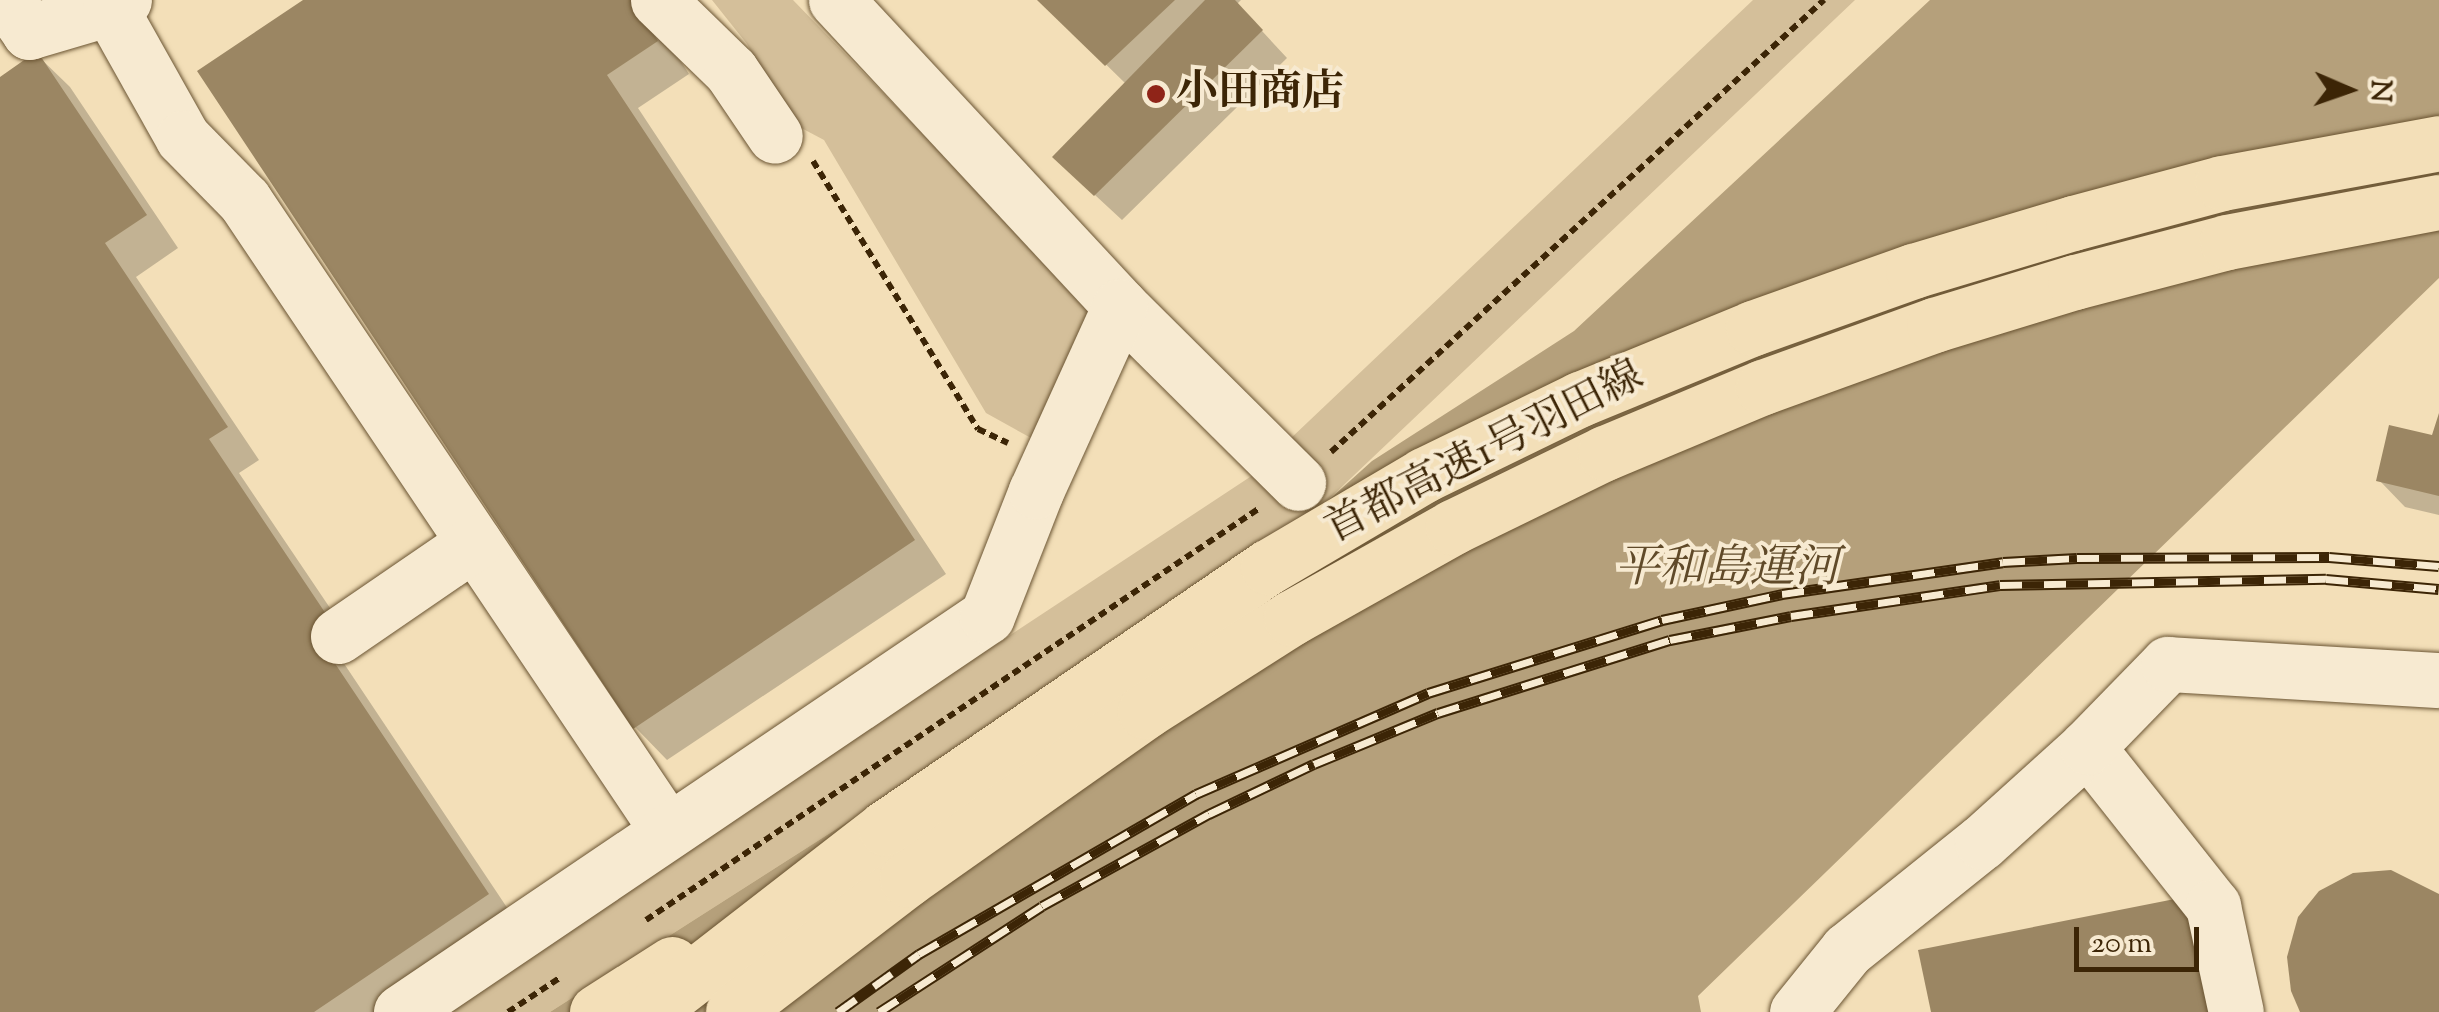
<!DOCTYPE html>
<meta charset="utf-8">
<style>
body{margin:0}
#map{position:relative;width:2439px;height:1012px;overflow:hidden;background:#f3dfb8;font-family:"Sorts Mill Goudy","Noto Serif JP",serif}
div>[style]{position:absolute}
.green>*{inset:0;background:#d4bf9a}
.water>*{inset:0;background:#b5a07b}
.shadow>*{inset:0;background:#0003}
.building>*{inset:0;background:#9b8663}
.path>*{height:6px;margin-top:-3px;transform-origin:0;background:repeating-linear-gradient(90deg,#3c2506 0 8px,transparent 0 13px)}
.roads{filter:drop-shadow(0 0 2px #6a5432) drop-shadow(0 0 2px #6a5432)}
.minor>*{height:55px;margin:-27.5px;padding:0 27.5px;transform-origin:27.5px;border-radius:27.5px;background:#f7ead1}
.highway>*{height:55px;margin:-27.5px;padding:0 27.5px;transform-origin:27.5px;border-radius:27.5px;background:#f3dfb8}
.rail>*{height:11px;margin-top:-5.5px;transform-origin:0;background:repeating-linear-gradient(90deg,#f7ead1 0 22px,#3c2506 0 44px);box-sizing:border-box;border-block:2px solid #3c2506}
.dots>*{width:28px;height:28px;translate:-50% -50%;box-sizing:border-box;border:5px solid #f7ead1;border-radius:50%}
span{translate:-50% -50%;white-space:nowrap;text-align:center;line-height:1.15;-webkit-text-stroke:8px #f7ead1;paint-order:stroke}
.poi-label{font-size:42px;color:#3c2506;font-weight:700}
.left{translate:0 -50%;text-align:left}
.street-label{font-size:42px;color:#3c2506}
.water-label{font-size:45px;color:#604a29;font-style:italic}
.north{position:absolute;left:2299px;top:40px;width:100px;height:100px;-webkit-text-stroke:8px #f7ead1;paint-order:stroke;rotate:92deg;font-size:28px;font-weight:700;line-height:40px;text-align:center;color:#3c2506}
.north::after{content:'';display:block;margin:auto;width:35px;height:45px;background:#3c2506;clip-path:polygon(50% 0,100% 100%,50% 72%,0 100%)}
.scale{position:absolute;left:2074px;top:927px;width:125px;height:45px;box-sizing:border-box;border:5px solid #3c2506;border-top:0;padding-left:12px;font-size:30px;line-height:35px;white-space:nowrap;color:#3c2506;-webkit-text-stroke:8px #f7ead1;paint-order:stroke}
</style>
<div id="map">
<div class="green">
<div style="clip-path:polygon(712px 0,793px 0,1092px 309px,1031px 438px,986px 413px,824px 140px,790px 122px,747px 44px)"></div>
<div style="clip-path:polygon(1753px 0,1855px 0,1311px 516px,1090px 667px,550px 1012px,439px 1012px,1250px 477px)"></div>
</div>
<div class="water">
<div style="clip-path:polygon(1930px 0,2439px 0,2439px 278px,1698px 996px,1701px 1012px,550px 1012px,1090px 667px,1311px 516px,1372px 461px,1574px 331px)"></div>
</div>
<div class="shadow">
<div style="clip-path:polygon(307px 0,634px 0,653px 19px,689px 74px,638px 108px,946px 574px,667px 760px,635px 727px)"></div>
<div style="clip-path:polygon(1040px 0,1241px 0,1237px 4px,1287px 58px,1122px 220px,1082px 183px,1126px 84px)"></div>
<div style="clip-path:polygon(37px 55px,70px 87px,178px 248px,136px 277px,259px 460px,239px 473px,359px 651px,343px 662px,520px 927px,395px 1012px,0 1012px,0 80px)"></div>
<div style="clip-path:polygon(2439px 417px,2439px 515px,2405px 507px,2379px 480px,2434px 438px)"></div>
</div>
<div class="building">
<div style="clip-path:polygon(303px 0,631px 0,658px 41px,607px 75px,915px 540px,633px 729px,197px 71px)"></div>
<div style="clip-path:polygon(1037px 0,1175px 0,1105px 66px)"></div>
<div style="clip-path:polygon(1205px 0,1235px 0,1263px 30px,1094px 196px,1052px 157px)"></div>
<div style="clip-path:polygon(37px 51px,147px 215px,105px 243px,228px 427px,209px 439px,328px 617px,312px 629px,489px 894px,314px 1012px,0 1012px,0 77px)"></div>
<div style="clip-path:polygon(2439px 413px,2439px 496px,2376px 481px,2389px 425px,2432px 435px)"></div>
<div style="clip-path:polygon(2391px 870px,2439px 894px,2439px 1012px,2300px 1012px,2291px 991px,2287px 957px,2298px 917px,2319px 891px,2353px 873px)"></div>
<div style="clip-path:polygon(2190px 896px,2214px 1012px,1931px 1012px,1918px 950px)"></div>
</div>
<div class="path">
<div style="left:813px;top:161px;width:315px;rotate:58.4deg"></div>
<div style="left:978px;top:429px;width:33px;rotate:25deg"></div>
<div style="left:1331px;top:452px;width:669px;rotate:-42.52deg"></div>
<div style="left:646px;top:920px;width:737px;rotate:-33.88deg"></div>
<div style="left:508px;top:1012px;width:64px;rotate:-33.4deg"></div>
</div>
<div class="roads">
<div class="minor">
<div style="left:7px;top:0;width:39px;rotate:55deg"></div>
<div style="left:29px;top:32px;width:84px;rotate:-16.5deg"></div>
<div style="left:124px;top:0;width:16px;rotate:150deg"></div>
<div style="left:110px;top:8px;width:149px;rotate:60.7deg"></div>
<div style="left:183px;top:138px;width:87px;rotate:45.5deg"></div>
<div style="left:244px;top:200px;width:760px;rotate:56.1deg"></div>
<div style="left:658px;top:0;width:102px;rotate:44.2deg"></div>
<div style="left:731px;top:71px;width:78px;rotate:55.9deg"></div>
<div style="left:836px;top:0;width:417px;rotate:47.1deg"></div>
<div style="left:1120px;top:306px;width:251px;rotate:44.8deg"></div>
<div style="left:338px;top:636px;width:165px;rotate:-34.4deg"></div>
<div style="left:2087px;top:747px;width:203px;rotate:51.6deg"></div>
<div style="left:2213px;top:906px;width:108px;rotate:77.8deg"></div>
<div style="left:401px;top:1012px;width:707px;rotate:-34.05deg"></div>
<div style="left:987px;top:616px;width:134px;rotate:-68.6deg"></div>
<div style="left:1036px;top:491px;width:203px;rotate:-65.6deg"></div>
<div style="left:1797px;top:1012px;width:80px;rotate:-51.1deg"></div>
<div style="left:1847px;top:950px;width:173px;rotate:-38.7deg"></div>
<div style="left:1982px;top:842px;width:142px;rotate:-42.1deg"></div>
<div style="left:2087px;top:747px;width:116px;rotate:-45.7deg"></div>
<div style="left:2168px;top:664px;width:271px;rotate:3.4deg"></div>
</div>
<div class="highway">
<div style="left:597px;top:1012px;width:89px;rotate:-32.6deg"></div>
<div style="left:648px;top:1012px;width:300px;rotate:-37.8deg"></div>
<div style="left:885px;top:828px;width:463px;rotate:-34.3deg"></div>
<div style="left:1268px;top:567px;width:181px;rotate:-30.5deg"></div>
<div style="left:1424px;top:475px;width:174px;rotate:-26deg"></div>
<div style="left:1580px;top:399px;width:187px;rotate:-22.3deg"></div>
<div style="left:1753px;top:328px;width:170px;rotate:-19.6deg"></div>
<div style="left:1913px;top:271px;width:167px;rotate:-16.7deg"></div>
<div style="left:2073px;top:223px;width:154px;rotate:-15deg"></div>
<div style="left:2222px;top:183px;width:221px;rotate:-10.4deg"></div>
<div style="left:733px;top:1012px;width:219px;rotate:-37.4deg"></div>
<div style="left:907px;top:879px;width:291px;rotate:-35.2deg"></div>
<div style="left:1145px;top:711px;width:173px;rotate:-32.5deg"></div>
<div style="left:1291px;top:618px;width:186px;rotate:-29.3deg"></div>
<div style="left:1453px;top:527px;width:169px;rotate:-26deg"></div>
<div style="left:1605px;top:453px;width:171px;rotate:-22.7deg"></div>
<div style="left:1763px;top:387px;width:182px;rotate:-19.9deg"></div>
<div style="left:1934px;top:325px;width:147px;rotate:-17deg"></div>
<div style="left:2075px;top:282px;width:157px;rotate:-14.7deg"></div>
<div style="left:2227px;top:242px;width:216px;rotate:-10.7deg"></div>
</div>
</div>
<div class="rail">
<div style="left:838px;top:1012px;width:100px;rotate:-35.6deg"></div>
<div style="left:919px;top:954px;width:320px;rotate:-30deg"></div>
<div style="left:1196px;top:794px;width:253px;rotate:-23.5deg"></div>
<div style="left:1428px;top:693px;width:245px;rotate:-17.3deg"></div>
<div style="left:1662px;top:620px;width:123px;rotate:-12.2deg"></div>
<div style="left:1782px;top:594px;width:223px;rotate:-8.2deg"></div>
<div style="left:2003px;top:562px;width:74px;rotate:-3.1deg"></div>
<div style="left:2077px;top:558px;width:252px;rotate:-0.2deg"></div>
<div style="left:2329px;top:557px;width:110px;rotate:4.7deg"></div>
<div style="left:879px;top:1012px;width:194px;rotate:-33deg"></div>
<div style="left:1042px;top:906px;width:191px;rotate:-28.9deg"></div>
<div style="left:1209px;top:814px;width:116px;rotate:-25.5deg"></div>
<div style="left:1314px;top:764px;width:134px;rotate:-22.4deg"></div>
<div style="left:1438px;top:713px;width:243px;rotate:-17.5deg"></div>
<div style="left:1670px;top:640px;width:123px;rotate:-11.2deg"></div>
<div style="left:1791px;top:616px;width:211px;rotate:-8.4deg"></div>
<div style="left:2000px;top:585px;width:326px;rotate:-1.1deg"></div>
<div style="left:2326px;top:579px;width:113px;rotate:5.1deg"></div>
</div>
<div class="dots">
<div style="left:1156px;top:94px;background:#8f2418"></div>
</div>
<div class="poi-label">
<span class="left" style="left:1176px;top:94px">小田商店</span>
</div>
<div class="street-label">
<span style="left:1485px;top:454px;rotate:-27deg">首都高速1号羽田線</span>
</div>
<div class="water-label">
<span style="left:1727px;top:571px">平和島運河</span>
</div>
<div class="north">N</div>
<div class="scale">20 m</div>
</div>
